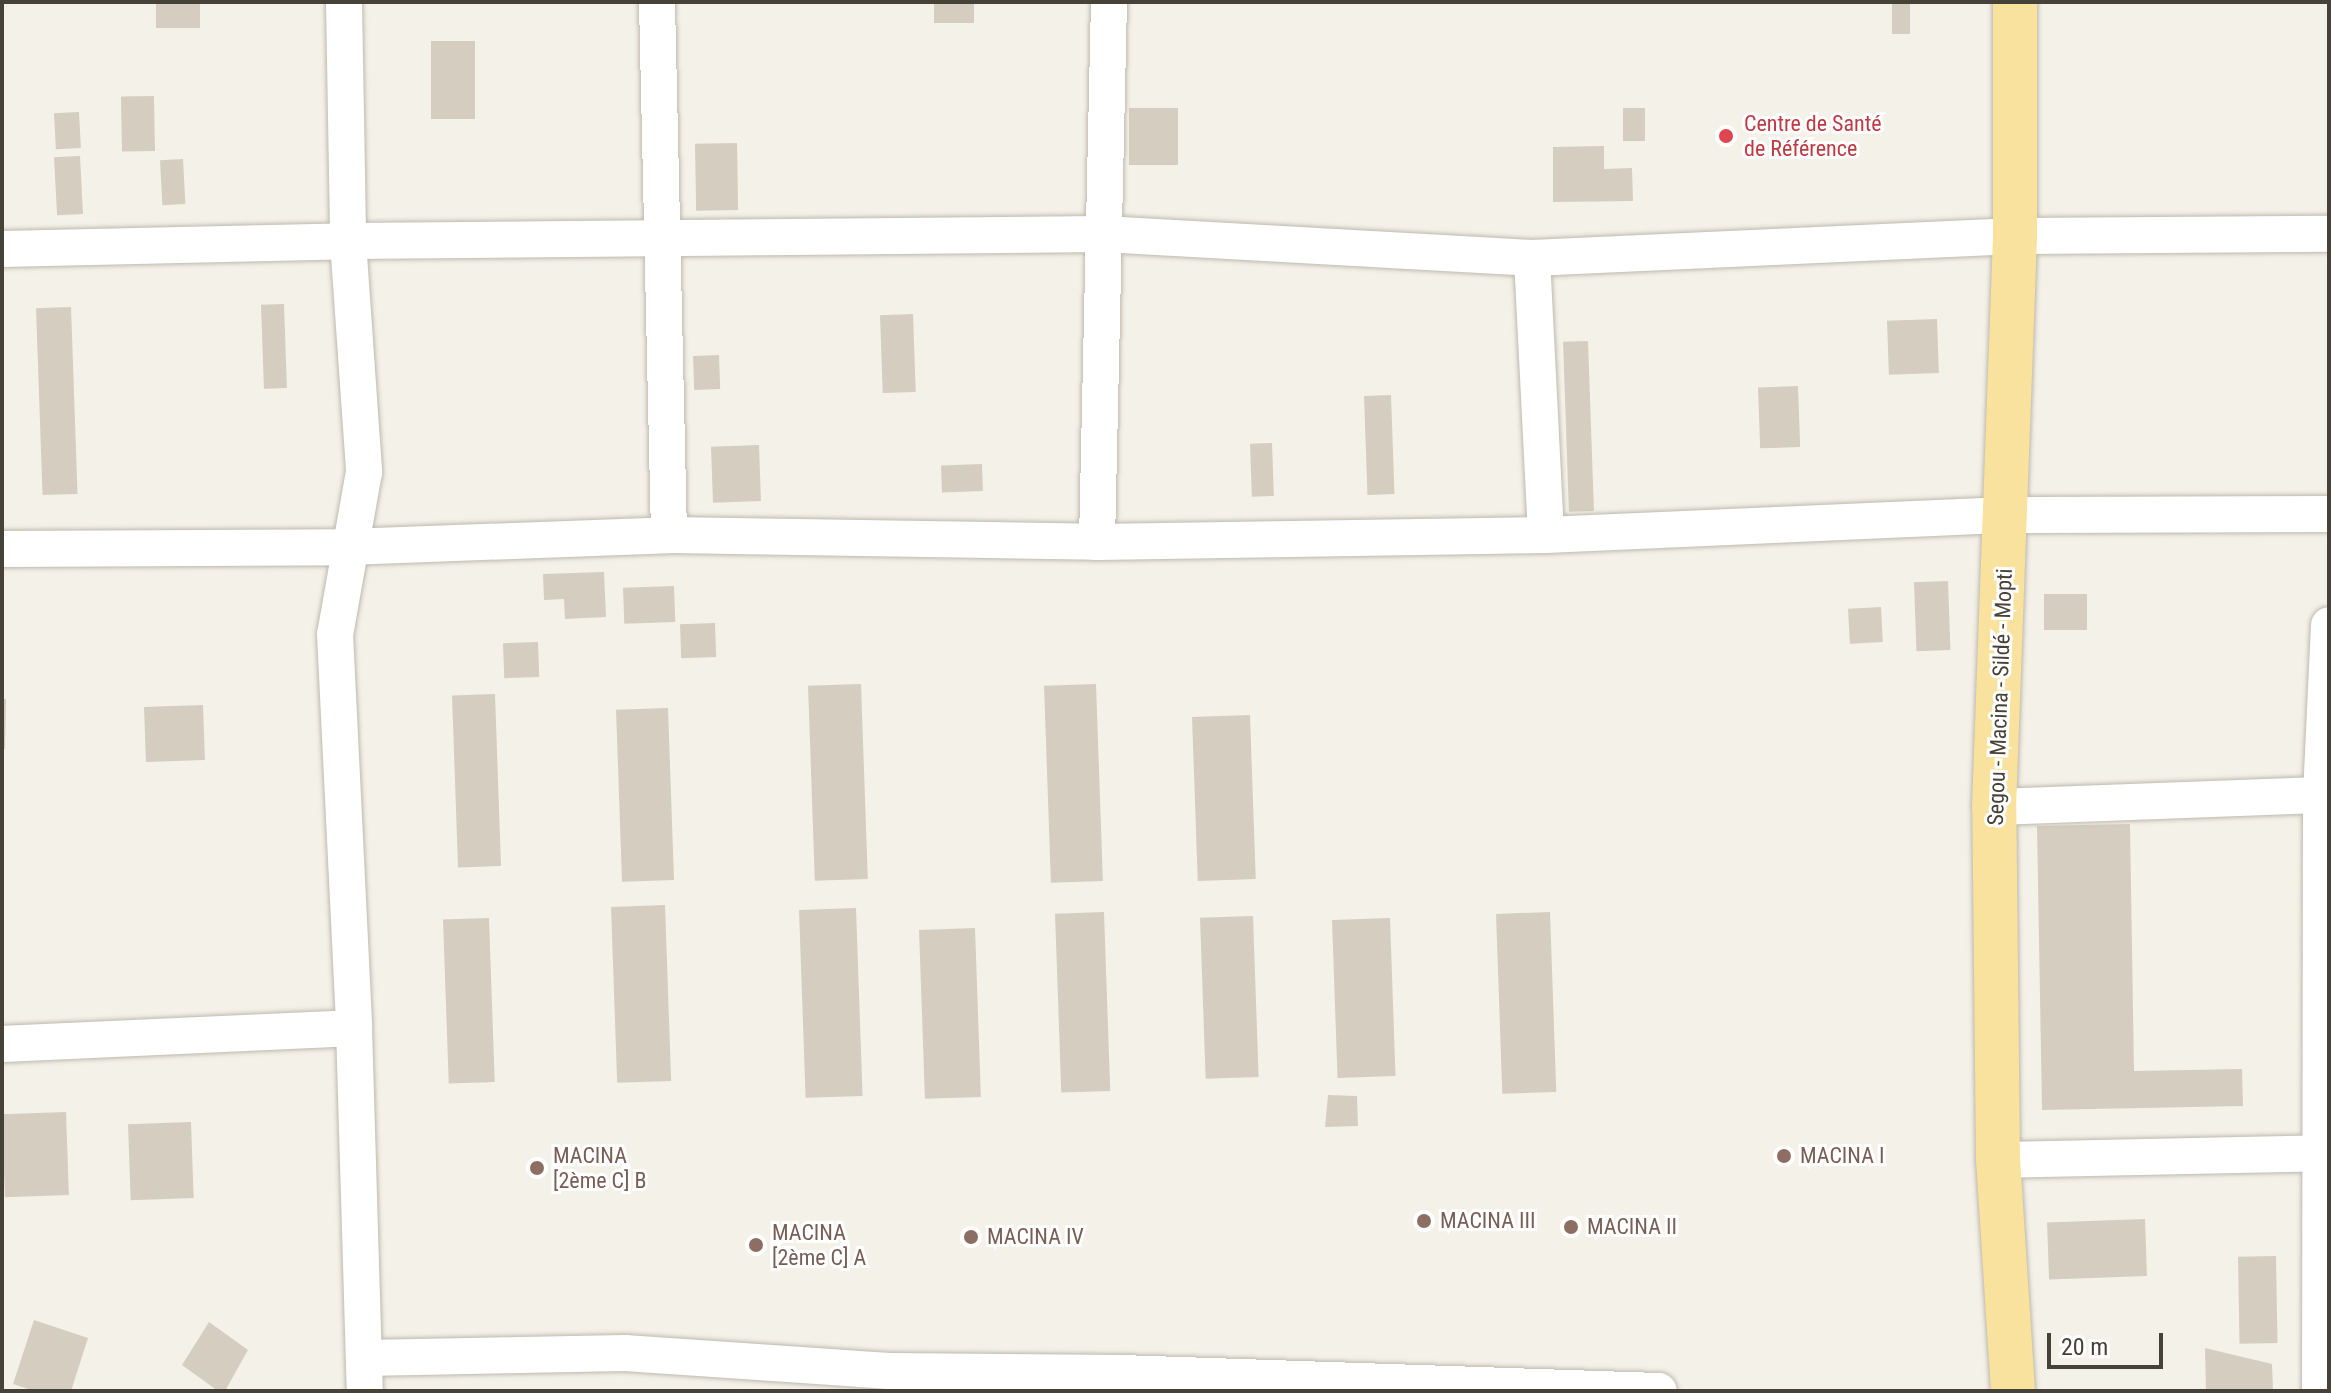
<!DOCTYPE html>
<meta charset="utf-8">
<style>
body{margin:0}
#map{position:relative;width:2331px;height:1393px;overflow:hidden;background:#f4f1e9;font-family:"Roboto Condensed",sans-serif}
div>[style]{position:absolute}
.building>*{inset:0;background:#d5cdbf;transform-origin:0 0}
.roads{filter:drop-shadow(0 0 2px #bfb9ac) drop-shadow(0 0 2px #bfb9ac)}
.minor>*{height:36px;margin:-18px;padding:0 18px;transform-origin:18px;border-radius:18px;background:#fff}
.primary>*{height:44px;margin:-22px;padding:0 22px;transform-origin:22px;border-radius:22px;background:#f8e29e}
.dots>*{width:22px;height:22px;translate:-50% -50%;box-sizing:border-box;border:4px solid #fff;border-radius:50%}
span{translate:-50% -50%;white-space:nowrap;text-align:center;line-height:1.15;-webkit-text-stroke:6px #fff;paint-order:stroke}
.health-label{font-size:22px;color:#be3a42}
.left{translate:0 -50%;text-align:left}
.street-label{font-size:22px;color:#474238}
.education-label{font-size:22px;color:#785e54}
.frame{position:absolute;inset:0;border:4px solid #474238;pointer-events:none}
.scale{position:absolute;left:2047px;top:1333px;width:116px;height:36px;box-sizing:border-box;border:4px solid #474238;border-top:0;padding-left:10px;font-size:24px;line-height:28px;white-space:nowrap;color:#474238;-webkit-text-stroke:6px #fff;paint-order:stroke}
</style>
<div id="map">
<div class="building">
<div style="left:156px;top:2px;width:44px;height:26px"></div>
<div style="left:934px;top:2px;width:40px;height:21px"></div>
<div style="left:1892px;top:2px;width:18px;height:32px"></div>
<div style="left:431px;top:41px;width:44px;height:78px"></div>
<div style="left:154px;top:96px;width:55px;height:33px;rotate:89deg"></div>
<div style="left:1178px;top:108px;width:57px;height:49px;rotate:90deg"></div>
<div style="left:1623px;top:108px;width:22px;height:33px"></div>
<div style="left:79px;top:112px;width:36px;height:25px;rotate:87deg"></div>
<div style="left:737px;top:143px;width:67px;height:42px;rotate:89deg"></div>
<div style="clip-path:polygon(1604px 146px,1604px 169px,1632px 168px,1633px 201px,1553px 202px,1553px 147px)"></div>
<div style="left:80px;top:156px;width:58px;height:26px;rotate:87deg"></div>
<div style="left:183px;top:159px;width:45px;height:23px;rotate:87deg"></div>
<div style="left:284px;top:304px;width:84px;height:23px;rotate:88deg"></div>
<div style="left:71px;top:307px;width:187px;height:35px;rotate:88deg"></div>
<div style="left:913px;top:314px;width:78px;height:33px;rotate:88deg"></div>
<div style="left:1937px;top:319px;width:54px;height:50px;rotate:88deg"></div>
<div style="left:1588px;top:341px;width:170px;height:25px;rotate:88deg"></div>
<div style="left:719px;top:355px;width:34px;height:26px;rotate:88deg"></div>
<div style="left:1798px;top:386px;width:61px;height:40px;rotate:88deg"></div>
<div style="left:1391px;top:395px;width:99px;height:27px;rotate:88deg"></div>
<div style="left:1272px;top:443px;width:53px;height:22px;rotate:88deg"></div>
<div style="left:759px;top:445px;width:56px;height:48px;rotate:88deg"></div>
<div style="left:982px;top:464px;width:27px;height:41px;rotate:88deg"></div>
<div style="clip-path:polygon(604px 572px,606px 617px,565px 619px,564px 599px,544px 600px,543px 574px)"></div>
<div style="left:1948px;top:581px;width:69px;height:34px;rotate:88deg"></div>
<div style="left:674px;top:586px;width:36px;height:51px;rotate:88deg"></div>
<div style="left:2044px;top:594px;width:43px;height:36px"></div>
<div style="left:1881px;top:607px;width:35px;height:33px;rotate:87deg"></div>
<div style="left:715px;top:623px;width:34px;height:35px;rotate:88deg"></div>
<div style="left:538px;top:642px;width:35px;height:35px;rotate:88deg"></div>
<div style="left:861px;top:684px;width:195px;height:53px;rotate:88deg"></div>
<div style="left:1096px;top:684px;width:197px;height:52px;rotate:88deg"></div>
<div style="left:495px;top:694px;width:172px;height:43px;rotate:88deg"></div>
<div style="clip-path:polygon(2px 699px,6px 699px,5px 749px,2px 749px)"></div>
<div style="left:203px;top:705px;width:55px;height:59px;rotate:88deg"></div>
<div style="left:668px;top:708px;width:172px;height:52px;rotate:88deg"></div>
<div style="left:1250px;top:715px;width:164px;height:58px;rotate:88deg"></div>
<div style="clip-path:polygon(2130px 824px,2134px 1071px,2242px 1069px,2243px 1106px,2042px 1110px,2037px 826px)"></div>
<div style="left:665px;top:905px;width:176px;height:54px;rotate:88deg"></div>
<div style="left:856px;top:908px;width:188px;height:57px;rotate:88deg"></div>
<div style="left:1104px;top:912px;width:179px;height:49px;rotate:88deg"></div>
<div style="left:1550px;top:912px;width:180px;height:54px;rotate:88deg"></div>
<div style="left:1253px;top:916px;width:161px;height:53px;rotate:88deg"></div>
<div style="left:489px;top:918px;width:164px;height:46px;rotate:88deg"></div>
<div style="left:1390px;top:918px;width:158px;height:58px;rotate:88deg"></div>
<div style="left:975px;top:928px;width:169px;height:56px;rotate:88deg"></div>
<div style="clip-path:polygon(1328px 1095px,1357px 1096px,1358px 1126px,1325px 1127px)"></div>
<div style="left:66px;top:1112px;width:83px;height:64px;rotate:88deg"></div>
<div style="left:191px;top:1122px;width:76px;height:63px;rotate:88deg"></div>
<div style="left:2145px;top:1219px;width:57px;height:98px;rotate:88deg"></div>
<div style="left:2276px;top:1256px;width:87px;height:38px;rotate:89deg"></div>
<div style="clip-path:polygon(34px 1320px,88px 1338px,71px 1391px,34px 1391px,13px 1384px)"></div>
<div style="clip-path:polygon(209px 1322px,248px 1350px,225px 1391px,218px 1391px,182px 1365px)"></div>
<div style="clip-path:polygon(2205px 1348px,2272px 1364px,2273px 1391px,2206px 1391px)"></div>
</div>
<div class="roads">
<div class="minor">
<div style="left:344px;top:2px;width:239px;rotate:89deg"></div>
<div style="left:348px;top:241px;width:232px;rotate:86deg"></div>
<div style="left:364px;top:472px;width:165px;rotate:100.1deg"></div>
<div style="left:335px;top:634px;width:394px;rotate:87.2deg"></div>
<div style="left:354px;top:1028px;width:363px;rotate:88.3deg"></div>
<div style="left:657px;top:2px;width:533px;rotate:88.71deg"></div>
<div style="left:2px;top:249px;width:346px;rotate:-1.3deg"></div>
<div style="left:348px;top:241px;width:755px;rotate:-0.53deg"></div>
<div style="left:1103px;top:234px;width:430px;rotate:3.2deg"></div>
<div style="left:1532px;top:258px;width:484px;rotate:-2.6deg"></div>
<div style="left:2015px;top:236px;width:314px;rotate:-0.4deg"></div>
<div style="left:1532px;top:258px;width:277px;rotate:87.1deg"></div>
<div style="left:1097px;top:542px;width:540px;rotate:-88.73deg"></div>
<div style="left:2px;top:549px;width:346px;rotate:-0.3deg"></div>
<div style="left:348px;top:547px;width:321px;rotate:-2.1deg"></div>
<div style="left:669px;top:535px;width:428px;rotate:0.9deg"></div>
<div style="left:1097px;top:542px;width:449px;rotate:-0.9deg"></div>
<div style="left:1546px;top:535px;width:461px;rotate:-2.5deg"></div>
<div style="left:2007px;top:515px;width:322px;rotate:-0.2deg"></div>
<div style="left:1994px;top:807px;width:335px;rotate:-2.1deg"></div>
<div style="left:2px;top:1044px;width:352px;rotate:-2.6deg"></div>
<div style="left:1998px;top:1160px;width:331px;rotate:-1.2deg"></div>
<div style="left:364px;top:1358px;width:261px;rotate:-1.1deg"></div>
<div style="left:625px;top:1353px;width:265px;rotate:3.9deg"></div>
<div style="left:889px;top:1371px;width:232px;rotate:0.5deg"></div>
<div style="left:1121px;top:1373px;width:538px;rotate:1.92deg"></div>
<div style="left:2320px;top:1391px;width:596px;rotate:-89.9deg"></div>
<div style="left:2321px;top:795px;width:170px;rotate:-87.3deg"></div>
</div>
<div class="primary">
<div style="left:2013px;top:1391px;width:231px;rotate:-93.7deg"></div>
<div style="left:1998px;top:1160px;width:353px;rotate:-90.6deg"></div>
<div style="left:1994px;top:807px;width:571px;rotate:-87.89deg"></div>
<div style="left:2015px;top:236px;width:234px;rotate:-90deg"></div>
</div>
</div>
<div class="dots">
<div style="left:1726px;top:136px;background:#e0444e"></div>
<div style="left:1784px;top:1156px;background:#8d6e63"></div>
<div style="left:537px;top:1168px;background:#8d6e63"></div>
<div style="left:1424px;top:1221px;background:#8d6e63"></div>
<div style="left:1571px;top:1227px;background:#8d6e63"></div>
<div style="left:971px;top:1237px;background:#8d6e63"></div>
<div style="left:756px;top:1245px;background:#8d6e63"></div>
</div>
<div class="health-label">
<span class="left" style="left:1744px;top:136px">Centre de Santé<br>de Référence</span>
</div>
<div class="street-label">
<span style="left:2000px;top:697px;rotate:-88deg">Segou - Macina - Sildé - Mopti</span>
</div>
<div class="education-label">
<span class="left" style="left:553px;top:1168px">MACINA<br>[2ème C] B</span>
<span class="left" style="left:1800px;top:1156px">MACINA I</span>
<span class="left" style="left:1440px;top:1221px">MACINA III</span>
<span class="left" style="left:1587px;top:1227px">MACINA II</span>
<span class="left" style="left:772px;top:1245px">MACINA<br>[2ème C] A</span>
<span class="left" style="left:987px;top:1237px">MACINA IV</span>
</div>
<div class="frame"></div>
<div class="scale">20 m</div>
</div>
